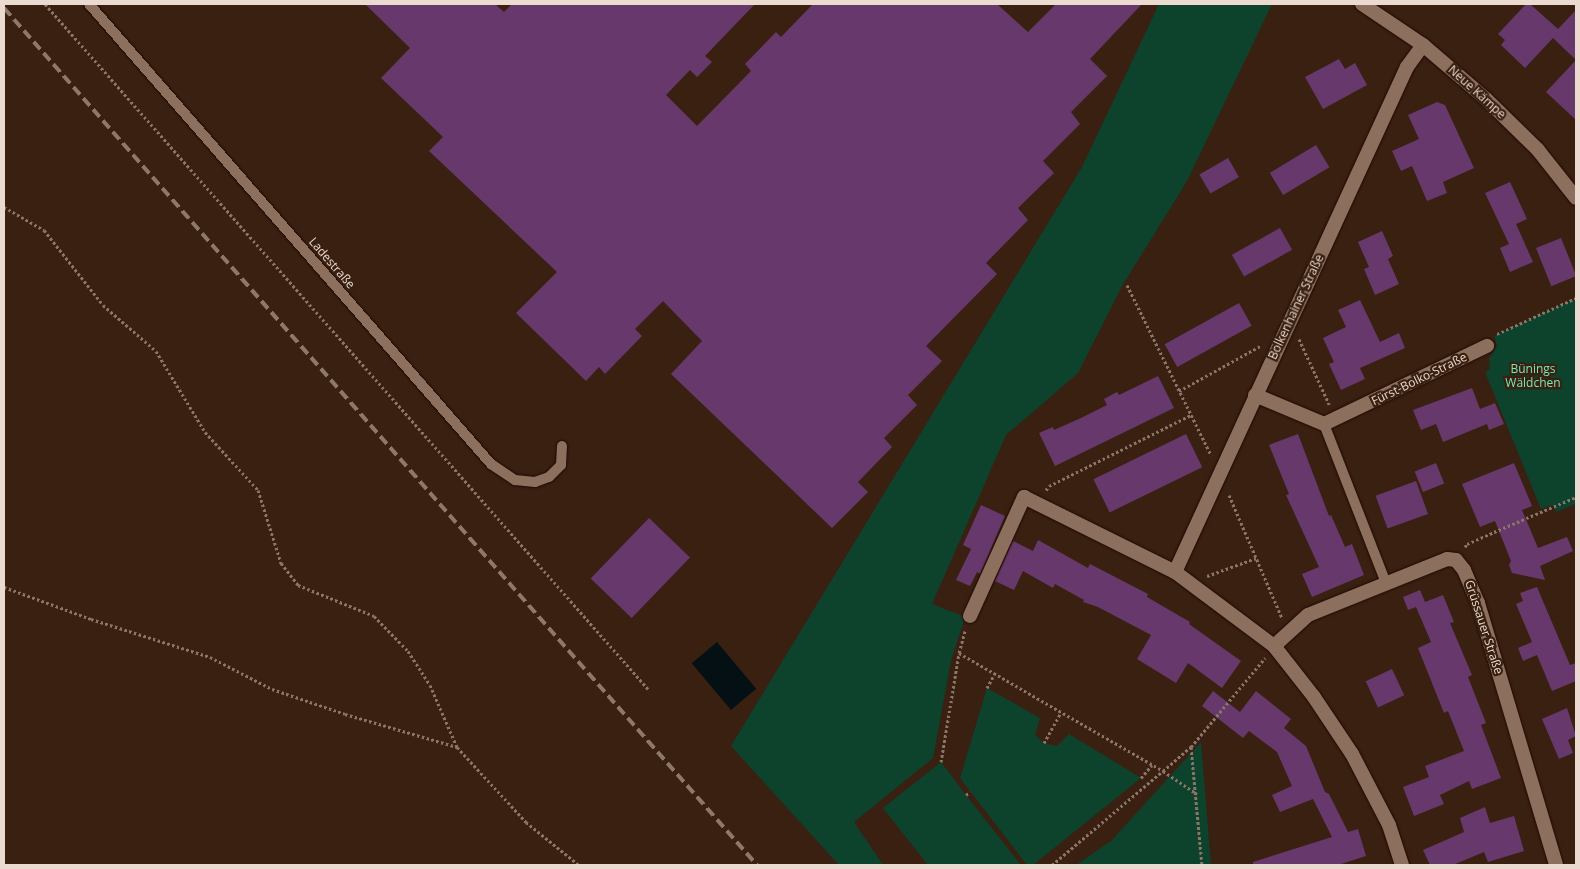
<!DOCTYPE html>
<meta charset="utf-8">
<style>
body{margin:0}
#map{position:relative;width:1580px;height:869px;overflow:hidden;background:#392011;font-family:"Open Sans",sans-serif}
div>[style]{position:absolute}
.green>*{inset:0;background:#0d422d}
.water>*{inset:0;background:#051015;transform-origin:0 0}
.building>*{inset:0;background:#67386c;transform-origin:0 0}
.path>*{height:3px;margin-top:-1.5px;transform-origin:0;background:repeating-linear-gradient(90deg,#8b7569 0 2.5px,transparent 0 5px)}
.roads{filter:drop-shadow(0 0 1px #1f0900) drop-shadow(0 0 1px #1f0900)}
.service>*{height:10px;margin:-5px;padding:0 5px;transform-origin:5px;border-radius:5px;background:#8d6f5d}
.minor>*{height:14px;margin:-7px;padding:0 7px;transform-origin:7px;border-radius:7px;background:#8d6f5d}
.rail>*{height:4px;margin-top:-2px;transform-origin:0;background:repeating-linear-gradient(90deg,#8d786b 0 10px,transparent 0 15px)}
span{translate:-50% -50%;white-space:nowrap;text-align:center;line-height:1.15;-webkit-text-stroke:4.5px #392011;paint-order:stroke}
.street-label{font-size:12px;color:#ebdad0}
.park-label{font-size:12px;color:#77eab5}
.frame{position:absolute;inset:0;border:5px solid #ebdad0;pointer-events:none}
</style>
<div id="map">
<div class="green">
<div style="clip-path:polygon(1159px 4px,1272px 4px,1187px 181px,1122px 286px,1078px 373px,1006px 435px,932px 604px,965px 617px,951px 661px,933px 758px,854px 822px,883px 865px,839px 865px,731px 746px,1082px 167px)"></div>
<div style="clip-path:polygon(1576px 298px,1576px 504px,1556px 512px,1553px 505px,1541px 509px,1485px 372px,1490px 369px,1489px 359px,1497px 346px,1494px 336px)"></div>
<div style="clip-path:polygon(987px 688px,1040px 718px,1035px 735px,1044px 743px,1057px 746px,1069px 734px,1141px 778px,1033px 865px,1027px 865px,960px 778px)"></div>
<div style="clip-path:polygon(1201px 742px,1211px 865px,1076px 865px,1111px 841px)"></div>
<div style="clip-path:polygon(941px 762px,966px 795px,1021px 865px,928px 865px,883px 808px)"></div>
</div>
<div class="water">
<div style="left:717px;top:642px;width:61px;height:33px;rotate:50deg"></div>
</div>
<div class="building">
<div style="clip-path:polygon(365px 4px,495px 4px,504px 12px,512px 4px,755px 4px,705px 56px,712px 62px,697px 77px,690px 70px,666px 95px,697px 126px,751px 71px,745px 64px,776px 32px,781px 37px,813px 4px,997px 4px,1028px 32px,1056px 4px,1142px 4px,1090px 59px,1107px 76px,1071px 112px,1080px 124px,1043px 161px,1054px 173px,1018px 208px,1028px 220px,986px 263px,997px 274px,926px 346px,942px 361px,908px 395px,917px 405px,884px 438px,892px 447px,858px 482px,868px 492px,832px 528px,671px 374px,702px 341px,663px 301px,635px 329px,642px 336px,605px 374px,599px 367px,586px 381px,516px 313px,557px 272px,429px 151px,443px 137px,381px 78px,410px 48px)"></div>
<div style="clip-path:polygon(1526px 4px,1530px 4px,1558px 29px,1576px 10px,1576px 120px,1546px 92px,1576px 60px,1553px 38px,1525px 68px,1501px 45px,1505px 40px,1498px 34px)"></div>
<div style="clip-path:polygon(1339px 59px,1345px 69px,1355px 63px,1367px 85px,1323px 109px,1305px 77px)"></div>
<div style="clip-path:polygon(1437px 102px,1445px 105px,1474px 168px,1443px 182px,1447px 193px,1427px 201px,1412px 166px,1401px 171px,1392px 151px,1419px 139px,1408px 115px)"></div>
<div style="left:1316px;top:145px;width:26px;height:54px;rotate:59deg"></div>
<div style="left:1228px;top:158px;width:22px;height:33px;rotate:60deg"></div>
<div style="clip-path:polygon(1510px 182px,1527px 219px,1516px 224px,1533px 262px,1510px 272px,1500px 248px,1509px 244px,1485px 193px)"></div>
<div style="left:1280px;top:228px;width:25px;height:55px;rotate:61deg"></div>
<div style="clip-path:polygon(1382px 231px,1393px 256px,1388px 259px,1399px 284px,1375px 295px,1364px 269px,1369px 267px,1358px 242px)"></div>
<div style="left:1561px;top:238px;width:41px;height:27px;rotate:68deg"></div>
<div style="clip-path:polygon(1360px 300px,1380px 342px,1399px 333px,1405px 348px,1360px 368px,1365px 379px,1341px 390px,1329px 364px,1334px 362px,1323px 338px,1346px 327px,1338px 310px)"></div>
<div style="left:1239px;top:303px;width:26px;height:85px;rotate:61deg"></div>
<div style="clip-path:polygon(1158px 376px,1174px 408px,1055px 466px,1039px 433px,1053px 427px,1054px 430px,1081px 418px,1107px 405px,1104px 399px,1117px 392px,1119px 395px)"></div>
<div style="clip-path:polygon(1472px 388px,1480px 409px,1495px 403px,1504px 424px,1489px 430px,1487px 424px,1443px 442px,1436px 424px,1421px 430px,1413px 410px)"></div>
<div style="left:1186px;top:434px;width:37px;height:103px;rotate:64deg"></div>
<div style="clip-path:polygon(1298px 434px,1329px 516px,1331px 515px,1345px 547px,1352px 544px,1364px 575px,1312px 597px,1302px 574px,1319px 567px,1286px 495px,1289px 494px,1269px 445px)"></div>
<div style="left:1436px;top:463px;width:22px;height:23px;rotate:68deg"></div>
<div style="clip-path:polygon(1514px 463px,1532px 506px,1522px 510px,1538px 548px,1567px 537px,1573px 551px,1540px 566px,1545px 580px,1512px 573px,1509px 565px,1511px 561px,1495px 521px,1480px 527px,1462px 484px)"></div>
<div style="left:1416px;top:481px;width:35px;height:43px;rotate:70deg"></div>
<div style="clip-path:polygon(981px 505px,1005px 516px,980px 574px,977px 572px,970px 586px,956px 580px,971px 549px,963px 545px)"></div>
<div style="left:649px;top:518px;width:57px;height:84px;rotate:44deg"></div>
<div style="clip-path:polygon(1038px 540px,1088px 568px,1090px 564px,1148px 594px,1147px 597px,1190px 622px,1189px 624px,1241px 661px,1222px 688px,1188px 663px,1176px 683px,1137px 659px,1151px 635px,1098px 607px,1083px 602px,1084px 600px,1055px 584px,1053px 588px,1023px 571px,1014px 590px,995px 581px,1013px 541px,1033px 551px)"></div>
<div style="clip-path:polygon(1537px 587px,1570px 665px,1576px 663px,1576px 681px,1552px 691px,1537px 655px,1523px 661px,1518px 648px,1532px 642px,1516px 604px,1523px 601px,1520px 593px)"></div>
<div style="clip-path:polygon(1420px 590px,1425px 602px,1443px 595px,1454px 622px,1450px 623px,1472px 675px,1468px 677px,1486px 723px,1481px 725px,1501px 778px,1472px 789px,1469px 781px,1440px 795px,1444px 804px,1414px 816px,1403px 787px,1429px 777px,1425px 766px,1464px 751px,1448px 711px,1444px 713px,1418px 648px,1431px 642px,1416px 607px,1408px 610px,1403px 597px)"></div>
<div style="left:1392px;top:669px;width:29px;height:29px;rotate:65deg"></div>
<div style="clip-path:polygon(1213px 691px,1240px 712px,1256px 691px,1291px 719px,1284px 728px,1306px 746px,1325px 792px,1329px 794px,1348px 832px,1358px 829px,1366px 856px,1338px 865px,1253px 865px,1253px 862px,1332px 837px,1313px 799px,1280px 812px,1272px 795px,1292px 786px,1277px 752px,1249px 731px,1243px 738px,1202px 706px)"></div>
<div style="clip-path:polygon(1567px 708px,1576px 736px,1568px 740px,1573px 753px,1559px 759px,1542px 719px)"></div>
<div style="clip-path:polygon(1485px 807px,1490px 823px,1514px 816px,1524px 851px,1488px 862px,1484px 852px,1453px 865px,1430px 865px,1423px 850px,1464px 832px,1460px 818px)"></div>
</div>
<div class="path">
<div style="left:45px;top:4px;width:913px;rotate:48.64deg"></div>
<div style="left:4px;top:207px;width:46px;rotate:29.9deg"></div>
<div style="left:44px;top:230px;width:95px;rotate:51.8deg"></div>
<div style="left:103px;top:305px;width:70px;rotate:41deg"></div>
<div style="left:156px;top:351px;width:95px;rotate:58.8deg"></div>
<div style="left:205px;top:432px;width:79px;rotate:47.6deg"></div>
<div style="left:258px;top:490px;width:77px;rotate:72.5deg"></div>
<div style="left:281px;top:563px;width:28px;rotate:52deg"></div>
<div style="left:298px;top:585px;width:82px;rotate:22.2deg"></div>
<div style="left:374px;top:616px;width:49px;rotate:45.8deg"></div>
<div style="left:408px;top:651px;width:40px;rotate:57.1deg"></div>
<div style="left:430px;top:685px;width:68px;rotate:66.5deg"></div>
<div style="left:1127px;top:285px;width:190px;rotate:63.7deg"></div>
<div style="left:1497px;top:334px;width:87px;rotate:-24.5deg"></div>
<div style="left:1299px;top:339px;width:72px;rotate:65.2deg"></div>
<div style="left:1179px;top:391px;width:95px;rotate:-29deg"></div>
<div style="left:1046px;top:490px;width:5px;rotate:-53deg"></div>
<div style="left:1049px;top:486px;width:159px;rotate:-26.6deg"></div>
<div style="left:1229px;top:495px;width:134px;rotate:66.7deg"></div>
<div style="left:1465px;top:547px;width:4px;rotate:-56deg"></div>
<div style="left:1467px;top:544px;width:30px;rotate:-24deg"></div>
<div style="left:1494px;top:532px;width:89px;rotate:-23.1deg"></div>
<div style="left:1207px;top:576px;width:52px;rotate:-20.2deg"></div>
<div style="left:4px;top:587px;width:93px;rotate:20.2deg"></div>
<div style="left:91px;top:619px;width:125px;rotate:17.7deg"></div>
<div style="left:210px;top:657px;width:70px;rotate:27.3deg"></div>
<div style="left:272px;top:689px;width:77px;rotate:18.9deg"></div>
<div style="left:345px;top:714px;width:117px;rotate:16.4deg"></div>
<div style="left:457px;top:747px;width:102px;rotate:47.4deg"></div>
<div style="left:526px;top:822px;width:68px;rotate:39.1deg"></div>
<div style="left:965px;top:631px;width:23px;rotate:105deg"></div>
<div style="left:959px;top:653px;width:236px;rotate:30deg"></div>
<div style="left:1163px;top:771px;width:37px;rotate:-41deg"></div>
<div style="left:1191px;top:747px;width:116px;rotate:-50.3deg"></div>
<div style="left:987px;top:688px;width:17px;rotate:-62deg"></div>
<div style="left:1044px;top:743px;width:35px;rotate:-61deg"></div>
<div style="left:1191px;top:747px;width:119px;rotate:84.7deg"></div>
<div style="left:941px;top:762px;width:110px;rotate:-80.6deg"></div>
<div style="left:1141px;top:778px;width:17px;rotate:-50deg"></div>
<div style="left:966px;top:795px;width:5px;rotate:-37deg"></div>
<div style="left:1052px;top:865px;width:145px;rotate:-40.3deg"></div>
<div style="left:1163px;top:771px;width:41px;rotate:34.1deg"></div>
</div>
<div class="roads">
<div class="service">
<div style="left:89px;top:4px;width:611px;rotate:48.85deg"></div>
<div style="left:491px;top:464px;width:29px;rotate:34deg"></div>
<div style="left:515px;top:480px;width:20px;rotate:6deg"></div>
<div style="left:535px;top:482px;width:15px;rotate:-20deg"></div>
<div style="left:549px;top:477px;width:17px;rotate:-45deg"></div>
<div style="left:561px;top:465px;width:19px;rotate:-87deg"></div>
<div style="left:1324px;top:424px;width:171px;rotate:68.7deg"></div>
</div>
<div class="minor">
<div style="left:1362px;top:4px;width:73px;rotate:33.9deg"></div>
<div style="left:1423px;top:45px;width:83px;rotate:40.6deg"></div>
<div style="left:1486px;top:99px;width:73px;rotate:44.4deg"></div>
<div style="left:1538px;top:150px;width:61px;rotate:51.6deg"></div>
<div style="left:1255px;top:395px;width:75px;rotate:22.8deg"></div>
<div style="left:1324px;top:424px;width:181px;rotate:-25.6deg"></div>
<div style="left:970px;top:616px;width:131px;rotate:-65.6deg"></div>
<div style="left:1024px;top:497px;width:169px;rotate:26.4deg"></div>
<div style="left:1274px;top:646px;width:46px;rotate:-42.4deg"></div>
<div style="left:1308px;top:615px;width:150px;rotate:-21.9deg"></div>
<div style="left:1447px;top:559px;width:9px;rotate:6deg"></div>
<div style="left:1456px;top:560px;width:13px;rotate:51deg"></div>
<div style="left:1464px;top:570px;width:36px;rotate:67deg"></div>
<div style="left:1478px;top:603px;width:273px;rotate:73.4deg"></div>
<div style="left:1402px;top:865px;width:42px;rotate:-108deg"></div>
<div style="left:1389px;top:825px;width:80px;rotate:-117.5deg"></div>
<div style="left:1352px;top:754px;width:69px;rotate:-123.7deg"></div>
<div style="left:1314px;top:697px;width:65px;rotate:-128.1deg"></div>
<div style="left:1274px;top:646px;width:124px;rotate:-143.2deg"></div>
<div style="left:1175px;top:572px;width:556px;rotate:-65.33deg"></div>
<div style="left:1407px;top:67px;width:27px;rotate:-54deg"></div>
</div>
</div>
<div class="rail">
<div style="left:4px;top:8px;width:1141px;rotate:48.7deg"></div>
</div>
<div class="street-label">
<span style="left:1477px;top:92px;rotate:42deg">Neue Kämpe</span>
<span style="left:332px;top:263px;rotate:49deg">Ladestraße</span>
<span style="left:1296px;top:307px;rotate:-65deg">Bolkenhainer Straße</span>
<span style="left:1419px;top:379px;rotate:-26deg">Fürst-Bolko-Straße</span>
<span style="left:1484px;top:627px;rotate:72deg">Grüssauer Straße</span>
</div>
<div class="park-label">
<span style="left:1533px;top:376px">Bünings<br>Wäldchen</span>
</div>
<div class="frame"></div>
</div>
